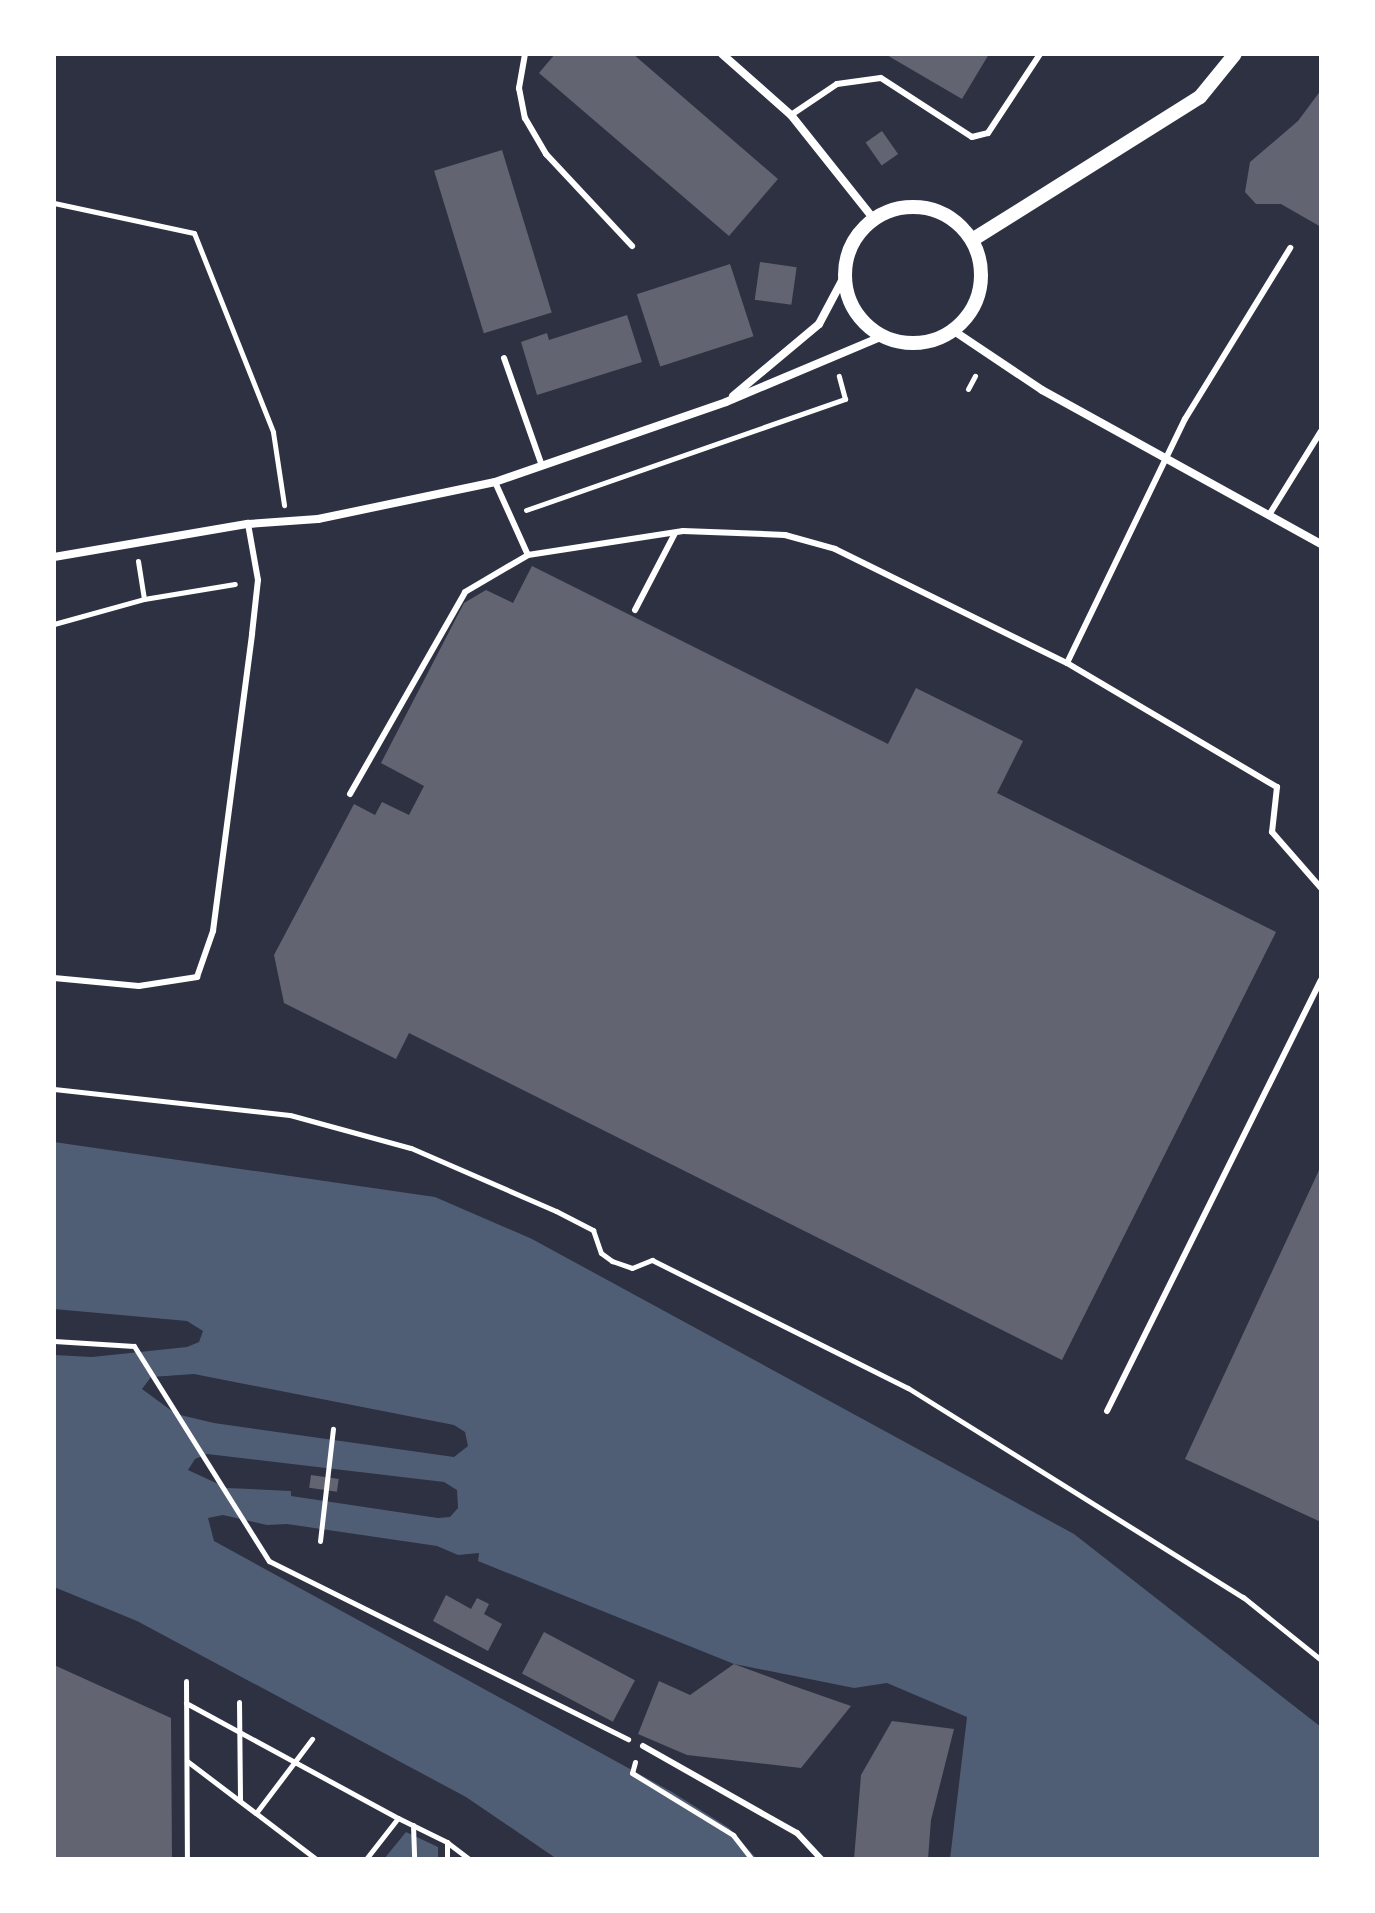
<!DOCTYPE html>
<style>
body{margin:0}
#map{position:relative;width:1375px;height:1913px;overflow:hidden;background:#2d3142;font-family:Montserrat,sans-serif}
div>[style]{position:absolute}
.water>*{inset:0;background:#4f5d75}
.building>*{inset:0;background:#626471;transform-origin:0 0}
.path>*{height:5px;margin:-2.5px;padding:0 2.5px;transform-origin:2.5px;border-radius:2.5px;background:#fff}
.service>*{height:6px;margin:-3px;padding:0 3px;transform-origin:3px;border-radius:3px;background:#fff}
.minor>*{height:8px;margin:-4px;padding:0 4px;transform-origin:4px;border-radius:4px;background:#fff}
.tertiary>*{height:14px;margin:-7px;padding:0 7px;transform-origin:7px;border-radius:7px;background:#fff}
.tertiary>.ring{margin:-7px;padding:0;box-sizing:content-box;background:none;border:14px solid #fff;border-radius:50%}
span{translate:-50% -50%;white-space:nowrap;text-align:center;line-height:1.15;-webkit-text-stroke:7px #fff;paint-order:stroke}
.frame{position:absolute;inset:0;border:56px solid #fff;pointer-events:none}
</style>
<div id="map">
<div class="water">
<div style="clip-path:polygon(evenodd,54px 1142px,435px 1197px,532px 1239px,1074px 1534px,1321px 1727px,1321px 1859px,950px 1859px,967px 1717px,887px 1683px,854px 1688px,734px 1664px,478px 1561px,479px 1553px,458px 1555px,437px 1546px,287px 1524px,267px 1525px,223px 1515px,208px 1518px,214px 1541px,672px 1792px,729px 1828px,757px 1859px,557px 1859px,466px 1797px,137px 1621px,54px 1587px,54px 1355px,92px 1357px,187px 1347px,199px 1342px,203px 1331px,187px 1321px,54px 1309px,54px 1142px,194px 1374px,454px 1425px,465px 1432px,468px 1446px,454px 1457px,214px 1423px,176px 1414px,142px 1389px,151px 1377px,194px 1374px,54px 1142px,207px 1454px,444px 1482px,457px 1490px,458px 1508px,450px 1517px,438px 1518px,291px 1496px,291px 1491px,227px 1488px,188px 1470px,195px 1459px,207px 1454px)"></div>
<div style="clip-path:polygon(406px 1832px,438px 1847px,438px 1859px,384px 1859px)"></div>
</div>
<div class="building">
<div style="clip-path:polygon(555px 54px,633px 54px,778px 179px,729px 236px,539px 73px)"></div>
<div style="clip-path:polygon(885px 54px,989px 54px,962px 99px)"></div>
<div style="clip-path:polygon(1321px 90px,1321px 227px,1281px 204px,1256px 204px,1245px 192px,1250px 162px,1298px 121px)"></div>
<div style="left:882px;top:131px;width:28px;height:20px;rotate:55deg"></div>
<div style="left:502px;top:150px;width:170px;height:71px;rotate:73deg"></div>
<div style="left:760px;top:262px;width:37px;height:38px;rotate:8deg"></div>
<div style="left:730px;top:264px;width:76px;height:98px;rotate:72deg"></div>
<div style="clip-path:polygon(627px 315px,642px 362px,537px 395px,521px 342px,547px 333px,549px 340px)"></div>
<div style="clip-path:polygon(532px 566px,888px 744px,916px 688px,1023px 741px,997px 793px,1276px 932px,1062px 1360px,409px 1033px,396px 1059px,284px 1003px,274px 955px,354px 804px,375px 815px,382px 802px,409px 815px,424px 786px,381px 763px,464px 603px,486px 590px,513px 603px)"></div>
<div style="clip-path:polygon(1321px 1166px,1321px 1522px,1185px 1459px)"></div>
<div style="left:311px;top:1475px;width:28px;height:13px;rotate:8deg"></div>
<div style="clip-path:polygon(446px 1595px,471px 1609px,477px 1598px,489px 1604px,484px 1614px,502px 1624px,488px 1651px,433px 1621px)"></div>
<div style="left:544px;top:1632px;width:103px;height:47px;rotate:28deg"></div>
<div style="clip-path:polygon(734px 1664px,788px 1684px,851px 1706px,801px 1768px,687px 1755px,638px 1734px,659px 1681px,690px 1695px)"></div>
<div style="clip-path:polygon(54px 1665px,171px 1718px,172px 1859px,54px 1859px)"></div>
<div style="clip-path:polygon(892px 1721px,954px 1729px,931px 1820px,928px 1859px,854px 1859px,861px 1775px)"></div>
</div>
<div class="path">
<div style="left:54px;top:203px;width:143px;rotate:12.1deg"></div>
<div style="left:194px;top:233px;width:214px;rotate:68.3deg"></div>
<div style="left:273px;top:432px;width:74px;rotate:81.4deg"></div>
<div style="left:968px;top:389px;width:15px;rotate:-62deg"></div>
<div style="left:526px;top:510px;width:338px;rotate:-19.2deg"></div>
<div style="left:845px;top:399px;width:24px;rotate:-105deg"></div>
<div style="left:138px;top:561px;width:38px;rotate:81deg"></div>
<div style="left:54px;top:624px;width:93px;rotate:-15.5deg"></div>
<div style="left:144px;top:599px;width:92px;rotate:-9.4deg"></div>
<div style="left:54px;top:1089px;width:237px;rotate:6.3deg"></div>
<div style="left:290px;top:1115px;width:125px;rotate:15.3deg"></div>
<div style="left:411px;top:1148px;width:158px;rotate:23.5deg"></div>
<div style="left:556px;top:1211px;width:42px;rotate:27.2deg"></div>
<div style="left:593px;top:1230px;width:24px;rotate:71deg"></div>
<div style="left:601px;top:1253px;width:14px;rotate:36deg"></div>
<div style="left:612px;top:1261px;width:21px;rotate:19deg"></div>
<div style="left:632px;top:1268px;width:22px;rotate:-22deg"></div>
<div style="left:652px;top:1260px;width:286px;rotate:26.6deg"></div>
<div style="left:908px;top:1388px;width:395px;rotate:32deg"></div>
<div style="left:1243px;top:1597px;width:100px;rotate:38.9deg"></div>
<div style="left:54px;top:1341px;width:80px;rotate:3.6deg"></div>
<div style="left:134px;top:1346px;width:254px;rotate:57.9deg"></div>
<div style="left:269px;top:1561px;width:401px;rotate:26.4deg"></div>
<div style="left:320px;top:1541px;width:113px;rotate:-83.4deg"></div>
<div style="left:186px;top:1681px;width:178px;rotate:89.7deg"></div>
<div style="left:239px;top:1702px;width:99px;rotate:89.4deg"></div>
<div style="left:186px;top:1703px;width:241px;rotate:28.5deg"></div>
<div style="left:187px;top:1761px;width:162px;rotate:37.2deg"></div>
<div style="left:635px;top:1762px;width:11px;rotate:105deg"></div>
<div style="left:632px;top:1773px;width:119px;rotate:31.5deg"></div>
<div style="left:733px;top:1835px;width:31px;rotate:52deg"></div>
<div style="left:256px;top:1813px;width:93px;rotate:-52.9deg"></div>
<div style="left:413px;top:1825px;width:34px;rotate:88deg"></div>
<div style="left:448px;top:1843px;width:26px;rotate:37deg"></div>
<div style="left:366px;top:1859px;width:52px;rotate:-52deg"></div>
<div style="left:398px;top:1818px;width:55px;rotate:26.1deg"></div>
<div style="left:447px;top:1842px;width:17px;rotate:90deg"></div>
</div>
<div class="service">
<div style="left:525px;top:54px;width:35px;rotate:100deg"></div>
<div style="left:519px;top:88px;width:31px;rotate:79deg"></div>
<div style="left:525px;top:118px;width:42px;rotate:59.7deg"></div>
<div style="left:546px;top:154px;width:126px;rotate:46.9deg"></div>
<div style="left:791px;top:115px;width:55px;rotate:-34deg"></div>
<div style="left:837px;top:84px;width:44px;rotate:-7.8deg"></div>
<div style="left:881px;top:78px;width:108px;rotate:33deg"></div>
<div style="left:972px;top:137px;width:16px;rotate:-14deg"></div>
<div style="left:988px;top:133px;width:95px;rotate:-56.6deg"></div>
<div style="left:504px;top:358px;width:114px;rotate:70.6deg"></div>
<div style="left:495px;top:482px;width:80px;rotate:65.7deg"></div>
<div style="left:1269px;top:515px;width:99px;rotate:-58.2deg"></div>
<div style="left:635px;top:610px;width:87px;rotate:-62.5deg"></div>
<div style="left:1067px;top:663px;width:271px;rotate:-64.2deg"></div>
<div style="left:1185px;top:419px;width:201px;rotate:-58.4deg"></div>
<div style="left:350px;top:794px;width:232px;rotate:-60.3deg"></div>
<div style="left:465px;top:592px;width:73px;rotate:-30.4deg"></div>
<div style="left:528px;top:555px;width:157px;rotate:-8.8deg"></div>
<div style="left:683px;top:531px;width:102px;rotate:2.2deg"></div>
<div style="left:785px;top:535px;width:52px;rotate:15.6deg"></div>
<div style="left:835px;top:549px;width:258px;rotate:26.2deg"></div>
<div style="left:1067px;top:663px;width:244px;rotate:30.6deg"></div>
<div style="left:1277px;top:787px;width:45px;rotate:96.3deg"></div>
<div style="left:1272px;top:832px;width:74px;rotate:48.8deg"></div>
<div style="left:54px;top:978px;width:85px;rotate:5.4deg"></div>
<div style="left:139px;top:986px;width:59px;rotate:-8.8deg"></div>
<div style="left:197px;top:977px;width:49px;rotate:-70.8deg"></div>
<div style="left:213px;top:931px;width:300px;rotate:-82.5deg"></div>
<div style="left:252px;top:634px;width:54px;rotate:-83.7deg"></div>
<div style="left:258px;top:580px;width:57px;rotate:-100.1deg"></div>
<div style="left:1107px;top:1411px;width:481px;rotate:-63.6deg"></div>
<div style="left:643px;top:1746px;width:177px;rotate:29.5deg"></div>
<div style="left:797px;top:1833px;width:35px;rotate:47deg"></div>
</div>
<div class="minor">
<div style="left:722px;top:54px;width:92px;rotate:41.5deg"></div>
<div style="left:791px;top:115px;width:132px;rotate:51.5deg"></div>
<div style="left:954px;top:331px;width:106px;rotate:33.8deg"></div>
<div style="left:1042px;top:390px;width:319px;rotate:28.9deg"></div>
<div style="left:733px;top:396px;width:112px;rotate:-39.9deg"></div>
<div style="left:819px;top:324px;width:53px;rotate:-62deg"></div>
<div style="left:54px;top:557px;width:197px;rotate:-9.7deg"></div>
<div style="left:248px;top:524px;width:70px;rotate:-4.1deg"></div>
<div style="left:318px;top:519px;width:181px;rotate:-11.8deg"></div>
<div style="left:495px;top:482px;width:244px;rotate:-19.1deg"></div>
<div style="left:726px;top:402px;width:168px;rotate:-22.8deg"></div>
</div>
<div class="tertiary">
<div class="ring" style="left:845px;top:207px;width:122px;height:122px"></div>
<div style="left:972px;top:240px;width:269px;rotate:-32.1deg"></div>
<div style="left:1200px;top:97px;width:55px;rotate:-50.9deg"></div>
</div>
<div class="frame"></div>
</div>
